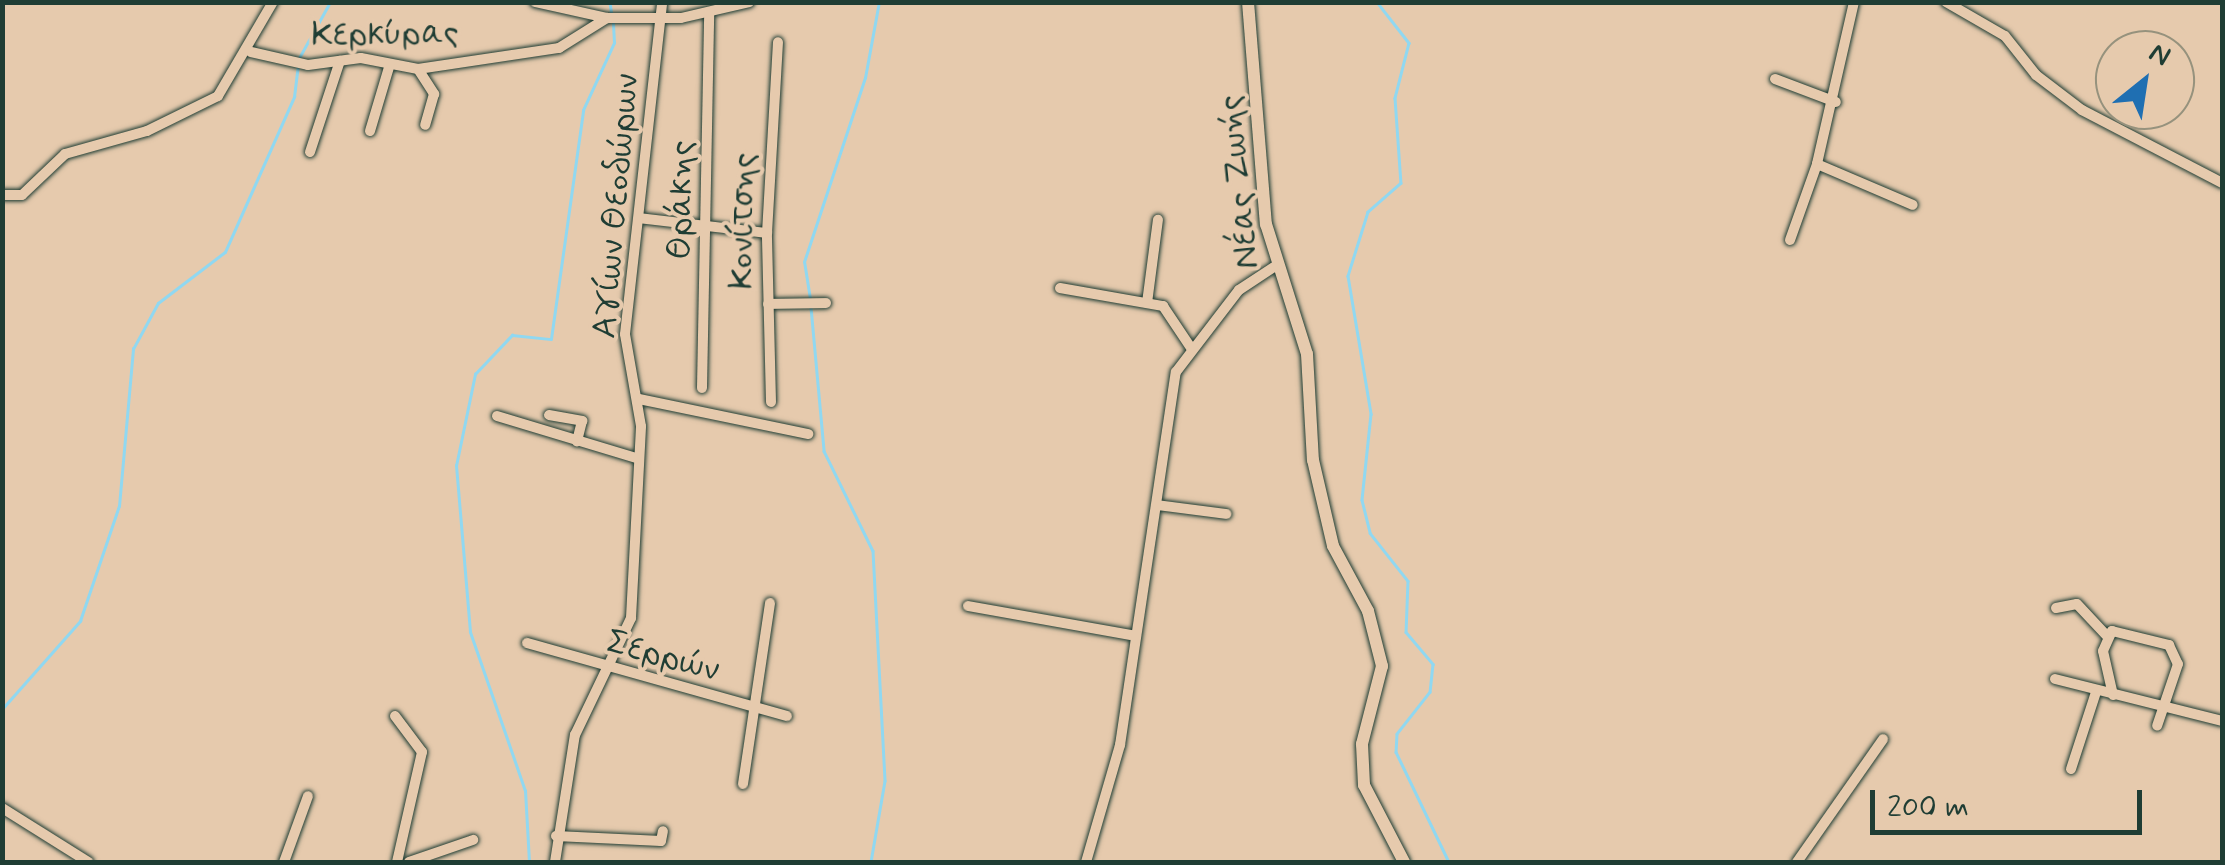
<!DOCTYPE html>
<meta charset="utf-8">
<style>
body{margin:0}
#map{position:relative;width:2225px;height:865px;overflow:hidden;background:#e6caad;font-family:Mynerve,sans-serif}
div>[style]{position:absolute}
.stream>*{height:2.5px;margin:-1.25px;padding:0 1.25px;transform-origin:1.25px;border-radius:1.25px;background:#90d8f1}
.roads{filter:drop-shadow(0 0 2px #1f3d34) drop-shadow(0 0 2px #1f3d34)}
.minor>*{height:10px;margin:-5px;padding:0 5px;transform-origin:5px;border-radius:5px;background:#e6caad}
.tertiary>*{height:12px;margin:-6px;padding:0 6px;transform-origin:6px;border-radius:6px;background:#e6caad}
span{translate:-50% -50%;white-space:nowrap;text-align:center;line-height:1.15;-webkit-text-stroke:8px #e6caad;paint-order:stroke}
.street-label{font-size:35px;color:#1f3d34}
.frame{position:absolute;inset:0;border:5px solid #1f3d34;pointer-events:none}
.north{position:absolute;left:2095px;top:30px;width:100px;height:100px;box-sizing:border-box;background:#e6caad;border:2px solid #96927d;border-radius:50%;rotate:30deg;font-size:28px;font-weight:700;line-height:40px;text-align:center;color:#1f3d34}
.north::after{content:'';display:block;margin:auto;width:35px;height:45px;background:#1f6fb2;clip-path:polygon(50% 0,100% 100%,50% 72%,0 100%)}
.scale{position:absolute;left:1870px;top:790px;width:272px;height:45px;box-sizing:border-box;border:5px solid #1f3d34;border-top:0;padding-left:12px;font-size:30px;line-height:35px;white-space:nowrap;color:#1f3d34;-webkit-text-stroke:8px #e6caad;paint-order:stroke}
</style>
<div id="map">
<div class="stream">
<div style="left:610px;top:2px;width:14px;rotate:82deg"></div>
<div style="left:1377px;top:2px;width:52px;rotate:52deg"></div>
<div style="left:1409px;top:43px;width:57px;rotate:104.3deg"></div>
<div style="left:1395px;top:98px;width:85px;rotate:86deg"></div>
<div style="left:1401px;top:183px;width:44px;rotate:138.7deg"></div>
<div style="left:1368px;top:212px;width:67px;rotate:107.4deg"></div>
<div style="left:1348px;top:276px;width:140px;rotate:80.5deg"></div>
<div style="left:1371px;top:414px;width:86px;rotate:96deg"></div>
<div style="left:1362px;top:500px;width:34px;rotate:76deg"></div>
<div style="left:1370px;top:533px;width:61px;rotate:51.6deg"></div>
<div style="left:1408px;top:581px;width:51px;rotate:92.2deg"></div>
<div style="left:1406px;top:632px;width:42px;rotate:49.8deg"></div>
<div style="left:1433px;top:664px;width:28px;rotate:96deg"></div>
<div style="left:1430px;top:692px;width:53px;rotate:128.2deg"></div>
<div style="left:1397px;top:734px;width:18px;rotate:93deg"></div>
<div style="left:1396px;top:752px;width:122px;rotate:64.3deg"></div>
<div style="left:299px;top:58px;width:64px;rotate:-61deg"></div>
<div style="left:810px;top:299px;width:37px;rotate:-99deg"></div>
<div style="left:804px;top:262px;width:194px;rotate:-71.7deg"></div>
<div style="left:865px;top:78px;width:77px;rotate:-79.6deg"></div>
<div style="left:811px;top:307px;width:145px;rotate:84.8deg"></div>
<div style="left:824px;top:451px;width:111px;rotate:63.9deg"></div>
<div style="left:873px;top:551px;width:230px;rotate:87deg"></div>
<div style="left:885px;top:781px;width:82px;rotate:99.8deg"></div>
<div style="left:2px;top:709px;width:118px;rotate:-48.4deg"></div>
<div style="left:80px;top:621px;width:121px;rotate:-71.3deg"></div>
<div style="left:119px;top:506px;width:158px;rotate:-84.9deg"></div>
<div style="left:133px;top:349px;width:52px;rotate:-61.5deg"></div>
<div style="left:158px;top:303px;width:84px;rotate:-37.3deg"></div>
<div style="left:225px;top:252px;width:170px;rotate:-66deg"></div>
<div style="left:294px;top:97px;width:32px;rotate:-83deg"></div>
<div style="left:529px;top:862px;width:71px;rotate:-93.2deg"></div>
<div style="left:525px;top:791px;width:168px;rotate:-109.1deg"></div>
<div style="left:470px;top:632px;width:167px;rotate:-94.8deg"></div>
<div style="left:456px;top:466px;width:94px;rotate:-78.3deg"></div>
<div style="left:475px;top:374px;width:54px;rotate:-46.5deg"></div>
<div style="left:512px;top:335px;width:39px;rotate:6deg"></div>
<div style="left:551px;top:339px;width:231px;rotate:-82deg"></div>
<div style="left:583px;top:110px;width:74px;rotate:-65.2deg"></div>
<div style="left:614px;top:43px;width:19px;rotate:-93deg"></div>
</div>
<div class="roads">
<div class="minor">
<div style="left:535px;top:2px;width:74px;rotate:12.5deg"></div>
<div style="left:1854px;top:2px;width:166px;rotate:102.9deg"></div>
<div style="left:1817px;top:164px;width:104px;rotate:23.1deg"></div>
<div style="left:1946px;top:2px;width:68px;rotate:30deg"></div>
<div style="left:2005px;top:36px;width:50px;rotate:51.5deg"></div>
<div style="left:2036px;top:75px;width:58px;rotate:37.3deg"></div>
<div style="left:2082px;top:110px;width:158px;rotate:27.5deg"></div>
<div style="left:251px;top:52px;width:58px;rotate:12.8deg"></div>
<div style="left:308px;top:65px;width:53px;rotate:-7.5deg"></div>
<div style="left:361px;top:58px;width:58px;rotate:10.9deg"></div>
<div style="left:418px;top:69px;width:143px;rotate:-8.5deg"></div>
<div style="left:559px;top:48px;width:57px;rotate:-32deg"></div>
<div style="left:607px;top:18px;width:74px"></div>
<div style="left:681px;top:18px;width:70px;rotate:-13.2deg"></div>
<div style="left:418px;top:69px;width:30px;rotate:57deg"></div>
<div style="left:434px;top:94px;width:32px;rotate:106deg"></div>
<div style="left:1775px;top:79px;width:65px;rotate:20.7deg"></div>
<div style="left:370px;top:131px;width:70px;rotate:-73.4deg"></div>
<div style="left:310px;top:152px;width:96px;rotate:-71.8deg"></div>
<div style="left:2px;top:195px;width:20px"></div>
<div style="left:22px;top:195px;width:59px;rotate:-43.6deg"></div>
<div style="left:65px;top:154px;width:85px;rotate:-15.7deg"></div>
<div style="left:147px;top:131px;width:79px;rotate:-26.2deg"></div>
<div style="left:218px;top:96px;width:109px;rotate:-59.7deg"></div>
<div style="left:639px;top:218px;width:129px;rotate:6.7deg"></div>
<div style="left:1790px;top:240px;width:81px;rotate:-70.4deg"></div>
<div style="left:1060px;top:288px;width:105px;rotate:9.9deg"></div>
<div style="left:1163px;top:306px;width:50px;rotate:56.3deg"></div>
<div style="left:1147px;top:303px;width:84px;rotate:-82.5deg"></div>
<div style="left:768px;top:304px;width:58px;rotate:-1deg"></div>
<div style="left:702px;top:388px;width:376px;rotate:-88.9deg"></div>
<div style="left:639px;top:399px;width:173px;rotate:11.7deg"></div>
<div style="left:771px;top:402px;width:169px;rotate:-91.4deg"></div>
<div style="left:767px;top:233px;width:191px;rotate:-86.7deg"></div>
<div style="left:549px;top:415px;width:34px;rotate:10deg"></div>
<div style="left:582px;top:421px;width:21px;rotate:104deg"></div>
<div style="left:497px;top:416px;width:148px;rotate:16.8deg"></div>
<div style="left:1157px;top:505px;width:70px;rotate:7.4deg"></div>
<div style="left:968px;top:606px;width:166px;rotate:10.1deg"></div>
<div style="left:2056px;top:608px;width:21px;rotate:-11deg"></div>
<div style="left:2077px;top:604px;width:44px;rotate:46.8deg"></div>
<div style="left:527px;top:643px;width:270px;rotate:15.7deg"></div>
<div style="left:2055px;top:679px;width:172px;rotate:14.1deg"></div>
<div style="left:2113px;top:695px;width:45px;rotate:-102.8deg"></div>
<div style="left:2103px;top:651px;width:22px;rotate:-66deg"></div>
<div style="left:2112px;top:631px;width:59px;rotate:13.8deg"></div>
<div style="left:2169px;top:645px;width:21px;rotate:65deg"></div>
<div style="left:2178px;top:664px;width:65px;rotate:108.7deg"></div>
<div style="left:395px;top:716px;width:45px;rotate:53.1deg"></div>
<div style="left:422px;top:752px;width:113px;rotate:102.8deg"></div>
<div style="left:2071px;top:769px;width:81px;rotate:-72deg"></div>
<div style="left:743px;top:784px;width:183px;rotate:-81.5deg"></div>
<div style="left:2px;top:808px;width:102px;rotate:32.1deg"></div>
<div style="left:556px;top:836px;width:105px;rotate:2.7deg"></div>
<div style="left:661px;top:841px;width:10px;rotate:-79deg"></div>
<div style="left:284px;top:862px;width:70px;rotate:-70deg"></div>
<div style="left:409px;top:862px;width:68px;rotate:-19deg"></div>
<div style="left:555px;top:862px;width:129px;rotate:-81.1deg"></div>
<div style="left:575px;top:735px;width:130px;rotate:-64.4deg"></div>
<div style="left:631px;top:618px;width:192px;rotate:-87deg"></div>
<div style="left:641px;top:426px;width:93px;rotate:-99.9deg"></div>
<div style="left:625px;top:334px;width:334px;rotate:-83.6deg"></div>
<div style="left:1086px;top:862px;width:122px;rotate:-73.8deg"></div>
<div style="left:1120px;top:745px;width:377px;rotate:-81.5deg"></div>
<div style="left:1176px;top:372px;width:103px;rotate:-52.5deg"></div>
<div style="left:1239px;top:290px;width:42px;rotate:-33.3deg"></div>
<div style="left:1797px;top:862px;width:150px;rotate:-55deg"></div>
</div>
<div class="tertiary">
<div style="left:1248px;top:2px;width:223px;rotate:85.4deg"></div>
<div style="left:1266px;top:224px;width:136px;rotate:72.5deg"></div>
<div style="left:1307px;top:354px;width:106px;rotate:86.8deg"></div>
<div style="left:1313px;top:460px;width:88px;rotate:76.9deg"></div>
<div style="left:1333px;top:546px;width:74px;rotate:61.7deg"></div>
<div style="left:1368px;top:611px;width:57px;rotate:75.7deg"></div>
<div style="left:1382px;top:666px;width:81px;rotate:104.4deg"></div>
<div style="left:1362px;top:744px;width:41px;rotate:87.2deg"></div>
<div style="left:1364px;top:785px;width:87px;rotate:62.5deg"></div>
</div>
</div>
<div class="street-label">
<span style="left:385px;top:34px;rotate:-1deg">Κερκύρας</span>
<span style="left:1239px;top:182px;rotate:-96deg">Νέας Ζωής</span>
<span style="left:681px;top:200px;rotate:-89deg">Θράκης</span>
<span style="left:616px;top:206px;rotate:-85deg">Αγίων Θεοδώρων</span>
<span style="left:743px;top:221px;rotate:-89deg">Κονίτσης</span>
<span style="left:663px;top:656px;rotate:15deg">Σερρών</span>
</div>
<div class="frame"></div>
<div class="north">N</div>
<div class="scale">200 m</div>
</div>
